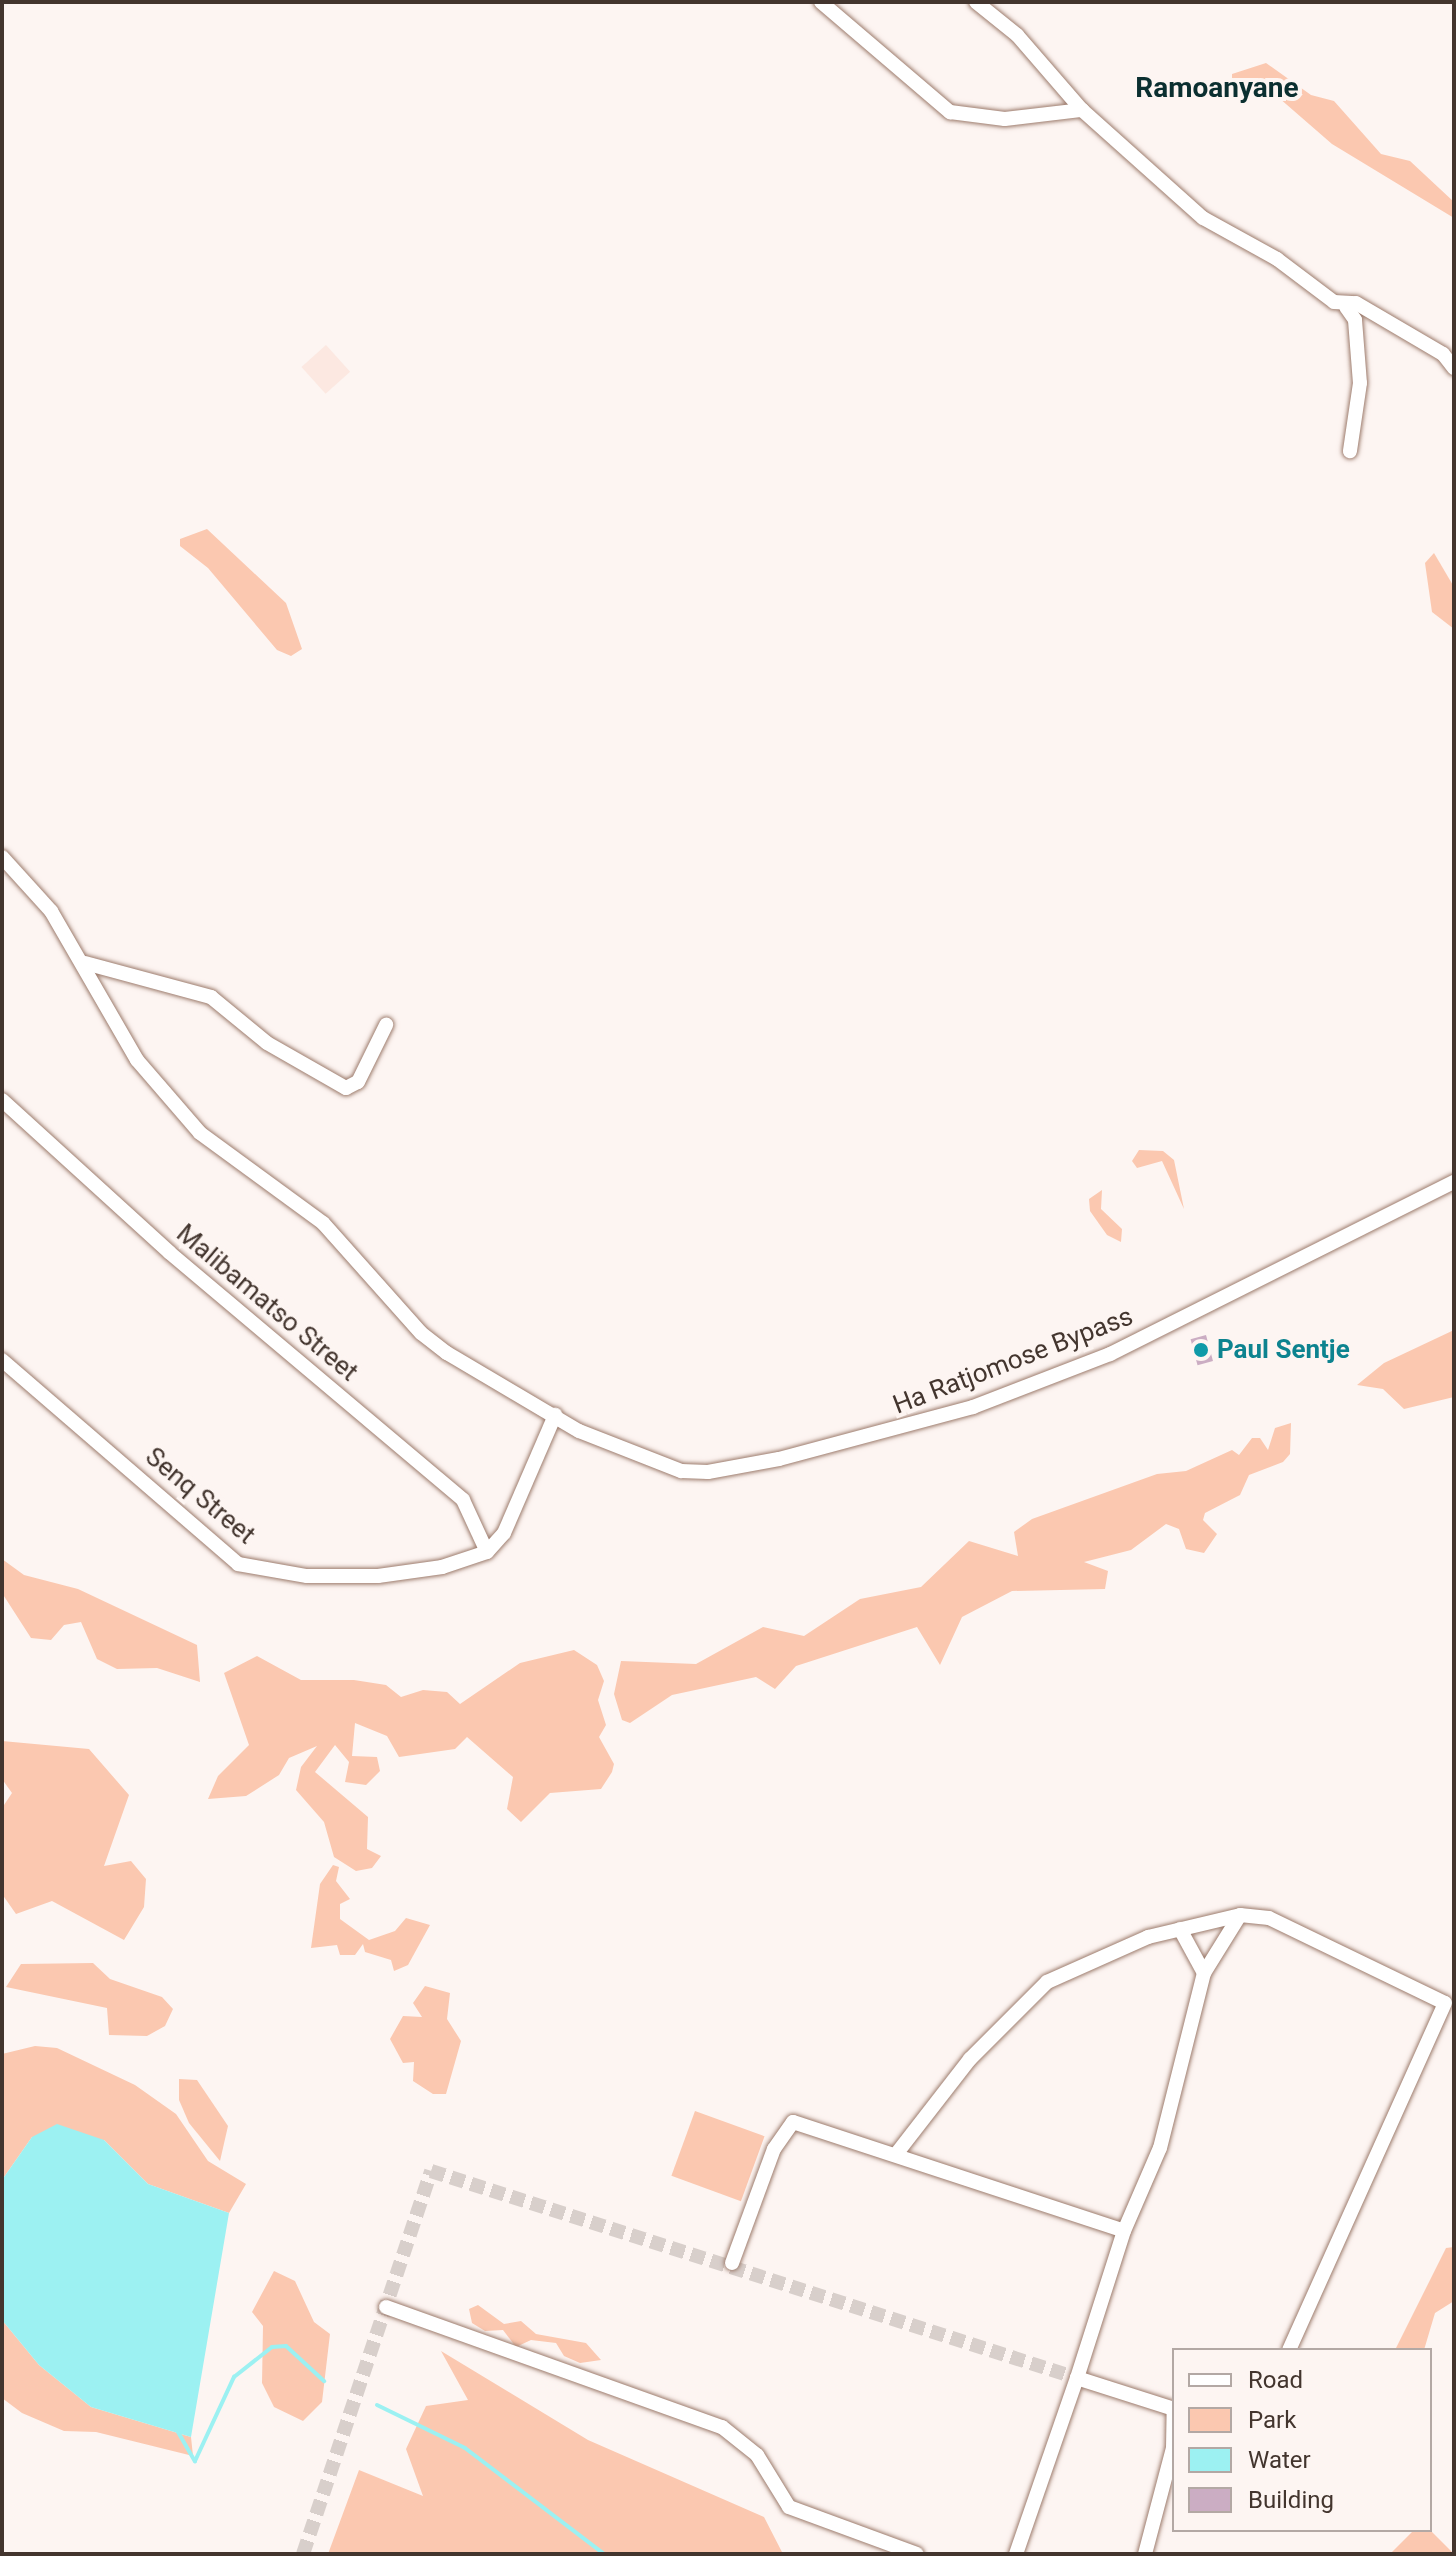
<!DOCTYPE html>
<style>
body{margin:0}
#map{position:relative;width:1456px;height:2556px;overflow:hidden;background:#fdf5f2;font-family:Roboto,sans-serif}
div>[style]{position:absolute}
.industrial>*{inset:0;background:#fce8e1;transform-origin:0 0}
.green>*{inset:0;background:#fbc8b0;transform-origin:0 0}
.water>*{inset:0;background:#9cf1f2}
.stream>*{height:4px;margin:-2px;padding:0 2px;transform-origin:2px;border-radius:2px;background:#9cf1f2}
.building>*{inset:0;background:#cbadc3;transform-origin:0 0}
.street-tunnel>*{height:14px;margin-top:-7px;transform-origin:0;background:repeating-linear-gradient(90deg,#d8cfcb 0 14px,transparent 0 21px)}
.roads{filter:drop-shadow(0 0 2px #9d7c6d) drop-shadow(0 0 2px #9d7c6d)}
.street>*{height:14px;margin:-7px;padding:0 7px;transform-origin:7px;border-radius:7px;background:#fff}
.dots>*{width:22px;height:22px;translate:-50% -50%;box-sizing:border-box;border:4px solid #fdf5f2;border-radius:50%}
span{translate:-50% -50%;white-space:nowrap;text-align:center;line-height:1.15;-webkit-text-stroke:8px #fdf5f2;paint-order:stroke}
.street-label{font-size:26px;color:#43352e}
.culture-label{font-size:26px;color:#0d838f;font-weight:700}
.left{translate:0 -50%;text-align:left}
.neighbourhood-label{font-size:28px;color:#0b2f30;font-weight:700}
.frame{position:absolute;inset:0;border:4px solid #43352e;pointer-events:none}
.legend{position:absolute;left:1172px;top:2348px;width:260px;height:184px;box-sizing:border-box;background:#fdf5f2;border:2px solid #b3a8a4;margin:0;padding:10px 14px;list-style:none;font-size:24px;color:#43352e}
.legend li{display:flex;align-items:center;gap:16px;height:40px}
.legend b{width:40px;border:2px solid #b3a8a4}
</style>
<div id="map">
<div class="industrial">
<div style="left:326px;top:345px;width:36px;height:33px;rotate:48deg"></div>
</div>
<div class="green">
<div style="clip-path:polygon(1266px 63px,1311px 95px,1334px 101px,1381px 154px,1410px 161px,1454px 202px,1454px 218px,1332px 144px,1271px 91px,1245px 92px,1232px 79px,1232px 74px)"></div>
<div style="clip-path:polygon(207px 529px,286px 603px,302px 649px,291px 656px,277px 650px,208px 568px,180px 546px,180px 539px)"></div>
<div style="clip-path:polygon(1434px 553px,1454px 587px,1454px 629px,1432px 612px,1425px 563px)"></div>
<div style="clip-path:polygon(1139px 1150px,1163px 1151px,1174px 1160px,1184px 1209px,1162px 1161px,1137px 1168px,1132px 1161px)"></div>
<div style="clip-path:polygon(1102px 1190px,1101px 1209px,1122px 1229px,1121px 1242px,1107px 1235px,1090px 1211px,1089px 1199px)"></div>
<div style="clip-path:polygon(1454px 1330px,1454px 1397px,1404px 1409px,1383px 1389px,1357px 1385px,1384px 1363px)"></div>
<div style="clip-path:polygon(1291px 1423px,1290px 1454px,1283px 1462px,1249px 1475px,1240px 1495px,1205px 1513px,1203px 1520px,1217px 1534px,1204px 1553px,1186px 1549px,1179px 1529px,1166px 1524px,1131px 1550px,1084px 1562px,1108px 1571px,1105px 1589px,1012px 1591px,962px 1617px,940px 1665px,917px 1627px,796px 1666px,775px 1689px,756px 1677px,672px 1695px,630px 1723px,622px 1720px,614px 1694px,621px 1661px,696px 1664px,763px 1627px,804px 1636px,860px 1599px,921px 1587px,969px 1541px,1018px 1556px,1014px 1532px,1032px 1519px,1157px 1474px,1186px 1471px,1232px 1450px,1239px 1455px,1252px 1438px,1260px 1438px,1268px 1450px,1275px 1428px)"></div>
<div style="clip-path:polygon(2px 1559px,24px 1575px,78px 1589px,197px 1645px,200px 1682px,157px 1668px,117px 1669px,97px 1659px,81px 1622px,64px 1625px,51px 1640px,31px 1638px,2px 1593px)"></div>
<div style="clip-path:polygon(574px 1650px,597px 1665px,604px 1681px,598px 1700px,606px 1725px,599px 1737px,614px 1764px,612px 1772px,601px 1789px,550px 1793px,521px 1822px,507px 1809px,513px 1777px,467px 1737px,455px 1749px,399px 1757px,387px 1736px,355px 1723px,352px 1756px,377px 1757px,380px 1771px,366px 1785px,345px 1782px,349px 1762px,335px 1745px,315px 1772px,368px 1817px,367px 1849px,381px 1856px,372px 1868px,356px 1871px,334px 1857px,324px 1822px,296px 1790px,301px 1767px,317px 1746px,289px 1758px,279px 1775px,246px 1796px,208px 1799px,218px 1776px,249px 1745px,224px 1673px,257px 1656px,301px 1680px,354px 1680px,386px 1685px,401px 1697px,423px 1690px,447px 1692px,460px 1704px,520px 1663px)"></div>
<div style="clip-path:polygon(2px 1741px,89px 1749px,129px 1795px,104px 1866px,131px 1861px,146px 1879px,144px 1907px,124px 1940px,52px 1901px,16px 1914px,2px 1894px,2px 1808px,12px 1793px,2px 1779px)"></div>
<div style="clip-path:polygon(333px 1865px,339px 1867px,336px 1881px,350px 1899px,340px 1904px,340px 1919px,369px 1940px,395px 1931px,406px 1918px,430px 1925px,408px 1965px,394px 1971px,391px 1960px,365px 1952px,363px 1944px,355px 1955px,340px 1955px,337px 1945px,311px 1948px,320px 1884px)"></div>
<div style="clip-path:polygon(93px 1963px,110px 1979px,162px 1997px,173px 2009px,165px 2026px,147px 2036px,109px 2035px,107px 2008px,6px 1987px,21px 1964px)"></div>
<div style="clip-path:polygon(425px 1986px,450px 1993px,447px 2019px,461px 2041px,446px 2094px,433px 2094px,413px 2081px,414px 2062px,403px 2063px,390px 2039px,403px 2016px,422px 2017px,413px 2003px)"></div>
<div style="clip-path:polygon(35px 2046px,57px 2048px,135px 2085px,176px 2114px,208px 2161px,246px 2184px,229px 2213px,148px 2184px,104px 2140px,32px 2137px,2px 2180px,2px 2054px)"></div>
<div style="clip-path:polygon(179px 2079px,197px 2080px,228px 2126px,220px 2161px,189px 2123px,179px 2100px)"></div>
<div style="left:695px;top:2111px;width:74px;height:69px;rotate:20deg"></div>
<div style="clip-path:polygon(1454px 2247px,1454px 2301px,1435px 2313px,1424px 2350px,1395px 2350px,1446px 2248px)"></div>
<div style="clip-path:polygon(274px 2271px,295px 2281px,314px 2322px,330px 2334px,322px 2402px,303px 2421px,274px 2407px,262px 2383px,263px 2326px,252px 2312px)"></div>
<div style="clip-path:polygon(478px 2305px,504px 2324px,521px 2321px,536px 2334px,586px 2343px,601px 2360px,580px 2363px,564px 2356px,556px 2343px,531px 2340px,516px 2347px,503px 2330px,485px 2331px,472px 2323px,469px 2309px)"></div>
<div style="clip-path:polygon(2px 2320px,39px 2365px,91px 2407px,191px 2437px,193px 2456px,96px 2432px,64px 2431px,22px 2413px,2px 2398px)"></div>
<div style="clip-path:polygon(441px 2351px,588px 2440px,764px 2517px,783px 2554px,328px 2554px,359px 2470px,423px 2496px,406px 2449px,426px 2406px,468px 2400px)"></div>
<div style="clip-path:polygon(1414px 2530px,1430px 2530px,1454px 2554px,1390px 2554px)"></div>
</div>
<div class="water">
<div style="clip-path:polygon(57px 2124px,104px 2140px,148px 2184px,229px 2213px,191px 2437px,91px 2407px,39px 2365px,2px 2320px,2px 2180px,32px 2137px)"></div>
</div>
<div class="stream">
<div style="left:377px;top:2405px;width:98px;rotate:26deg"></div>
<div style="left:465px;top:2448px;width:175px;rotate:37.3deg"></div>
<div style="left:178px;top:2432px;width:34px;rotate:60deg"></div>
<div style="left:195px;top:2461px;width:93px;rotate:-65.1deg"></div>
<div style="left:234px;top:2377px;width:48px;rotate:-38.3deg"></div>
<div style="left:272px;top:2347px;width:14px;rotate:-4deg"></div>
<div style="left:286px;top:2346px;width:52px;rotate:42.6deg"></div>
</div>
<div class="building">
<div style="left:1206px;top:1335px;width:27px;height:16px;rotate:75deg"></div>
</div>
<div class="street-tunnel">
<div style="left:303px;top:2554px;width:404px;rotate:-71.5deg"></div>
<div style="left:431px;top:2171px;width:678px;rotate:17.77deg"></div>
</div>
<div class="roads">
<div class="street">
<div style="left:821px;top:2px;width:170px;rotate:40.5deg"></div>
<div style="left:950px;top:112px;width:55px;rotate:7.3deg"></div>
<div style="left:1005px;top:119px;width:78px;rotate:-6.7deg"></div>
<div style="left:976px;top:2px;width:53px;rotate:38.8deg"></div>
<div style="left:1017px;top:35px;width:99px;rotate:49.1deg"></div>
<div style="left:1082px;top:110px;width:162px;rotate:41.8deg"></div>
<div style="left:1203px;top:218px;width:85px;rotate:29deg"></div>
<div style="left:1277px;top:259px;width:71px;rotate:37deg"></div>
<div style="left:1334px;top:302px;width:22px;rotate:3deg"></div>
<div style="left:1356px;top:303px;width:101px;rotate:30.4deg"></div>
<div style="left:1443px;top:354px;width:18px;rotate:52deg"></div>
<div style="left:1346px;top:307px;width:16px;rotate:55deg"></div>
<div style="left:1355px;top:320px;width:63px;rotate:85.5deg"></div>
<div style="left:1360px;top:383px;width:69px;rotate:98.4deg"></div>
<div style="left:2px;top:857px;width:73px;rotate:47.8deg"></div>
<div style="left:51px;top:911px;width:172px;rotate:60deg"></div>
<div style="left:137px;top:1060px;width:96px;rotate:49.2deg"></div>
<div style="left:200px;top:1133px;width:152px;rotate:36.2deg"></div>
<div style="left:323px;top:1223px;width:147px;rotate:48.3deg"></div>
<div style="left:421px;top:1333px;width:33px;rotate:38deg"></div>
<div style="left:447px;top:1353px;width:153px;rotate:30.6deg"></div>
<div style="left:579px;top:1431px;width:110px;rotate:21.4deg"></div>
<div style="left:681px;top:1471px;width:27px;rotate:2deg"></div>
<div style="left:708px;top:1472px;width:72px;rotate:-10.4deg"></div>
<div style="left:779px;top:1459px;width:201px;rotate:-15deg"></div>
<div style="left:973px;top:1407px;width:147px;rotate:-21.1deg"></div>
<div style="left:1110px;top:1354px;width:385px;rotate:-26.6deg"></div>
<div style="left:85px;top:963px;width:131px;rotate:15.1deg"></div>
<div style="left:211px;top:997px;width:72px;rotate:39.4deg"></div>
<div style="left:267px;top:1043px;width:91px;rotate:29.7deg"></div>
<div style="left:346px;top:1088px;width:13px;rotate:-27deg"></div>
<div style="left:358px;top:1082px;width:64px;rotate:-63.8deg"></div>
<div style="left:2px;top:1100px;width:227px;rotate:42.3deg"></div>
<div style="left:170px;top:1253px;width:383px;rotate:40.1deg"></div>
<div style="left:463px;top:1500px;width:57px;rotate:65.2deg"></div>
<div style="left:2px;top:1360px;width:312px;rotate:40.8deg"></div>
<div style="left:238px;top:1564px;width:70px;rotate:9.9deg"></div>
<div style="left:307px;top:1576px;width:71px"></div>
<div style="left:378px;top:1576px;width:65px;rotate:-8deg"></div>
<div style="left:442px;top:1567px;width:47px;rotate:-18.4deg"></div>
<div style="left:487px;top:1552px;width:25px;rotate:-48deg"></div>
<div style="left:504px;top:1533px;width:129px;rotate:-66.6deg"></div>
<div style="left:1180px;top:1929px;width:50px;rotate:61.4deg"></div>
<div style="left:897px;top:2153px;width:119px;rotate:-52.2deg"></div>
<div style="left:970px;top:2059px;width:109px;rotate:-45deg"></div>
<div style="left:1047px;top:1982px;width:111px;rotate:-24deg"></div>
<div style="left:1148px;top:1937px;width:95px;rotate:-13.4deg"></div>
<div style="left:732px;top:2263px;width:121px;rotate:-69.8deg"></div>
<div style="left:774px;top:2149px;width:33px;rotate:-55deg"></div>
<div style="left:793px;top:2122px;width:348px;rotate:18.2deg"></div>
<div style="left:386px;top:2307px;width:357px;rotate:19.7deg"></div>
<div style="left:722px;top:2427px;width:45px;rotate:38.7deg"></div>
<div style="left:757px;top:2455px;width:61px;rotate:58.4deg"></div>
<div style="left:789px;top:2507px;width:136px;rotate:20.2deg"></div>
<div style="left:1174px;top:2409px;width:102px;rotate:-162.3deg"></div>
<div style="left:1077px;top:2378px;width:154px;rotate:-72.3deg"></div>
<div style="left:1124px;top:2231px;width:90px;rotate:-66.6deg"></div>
<div style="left:1160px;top:2148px;width:180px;rotate:-75.9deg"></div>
<div style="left:1204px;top:1973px;width:68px;rotate:-58.2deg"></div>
<div style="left:1240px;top:1915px;width:29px;rotate:6deg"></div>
<div style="left:1269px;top:1918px;width:195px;rotate:25.8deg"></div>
<div style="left:1445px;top:2003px;width:380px;rotate:114.2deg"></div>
<div style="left:1016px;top:2554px;width:186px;rotate:-70.9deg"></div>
<div style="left:1145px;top:2554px;width:110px;rotate:-75.2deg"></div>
<div style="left:1173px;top:2448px;width:39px;rotate:-89deg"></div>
</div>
</div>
<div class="dots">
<div style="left:1201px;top:1350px;background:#0f9aa8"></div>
</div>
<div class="street-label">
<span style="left:267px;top:1303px;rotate:40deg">Malibamatso Street</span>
<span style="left:1013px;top:1361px;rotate:-21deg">Ha Ratjomose Bypass</span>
<span style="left:200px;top:1496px;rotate:40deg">Senq Street</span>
</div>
<div class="culture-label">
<span class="left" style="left:1217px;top:1350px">Paul Sentje</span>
</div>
<div class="neighbourhood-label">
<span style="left:1217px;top:88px">Ramoanyane</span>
</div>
<div class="frame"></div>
<ul class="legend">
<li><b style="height:10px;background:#fff"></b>Road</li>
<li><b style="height:22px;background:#fbc8b0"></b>Park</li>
<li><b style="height:22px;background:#9cf1f2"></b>Water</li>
<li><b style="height:22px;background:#cbadc3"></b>Building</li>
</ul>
</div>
